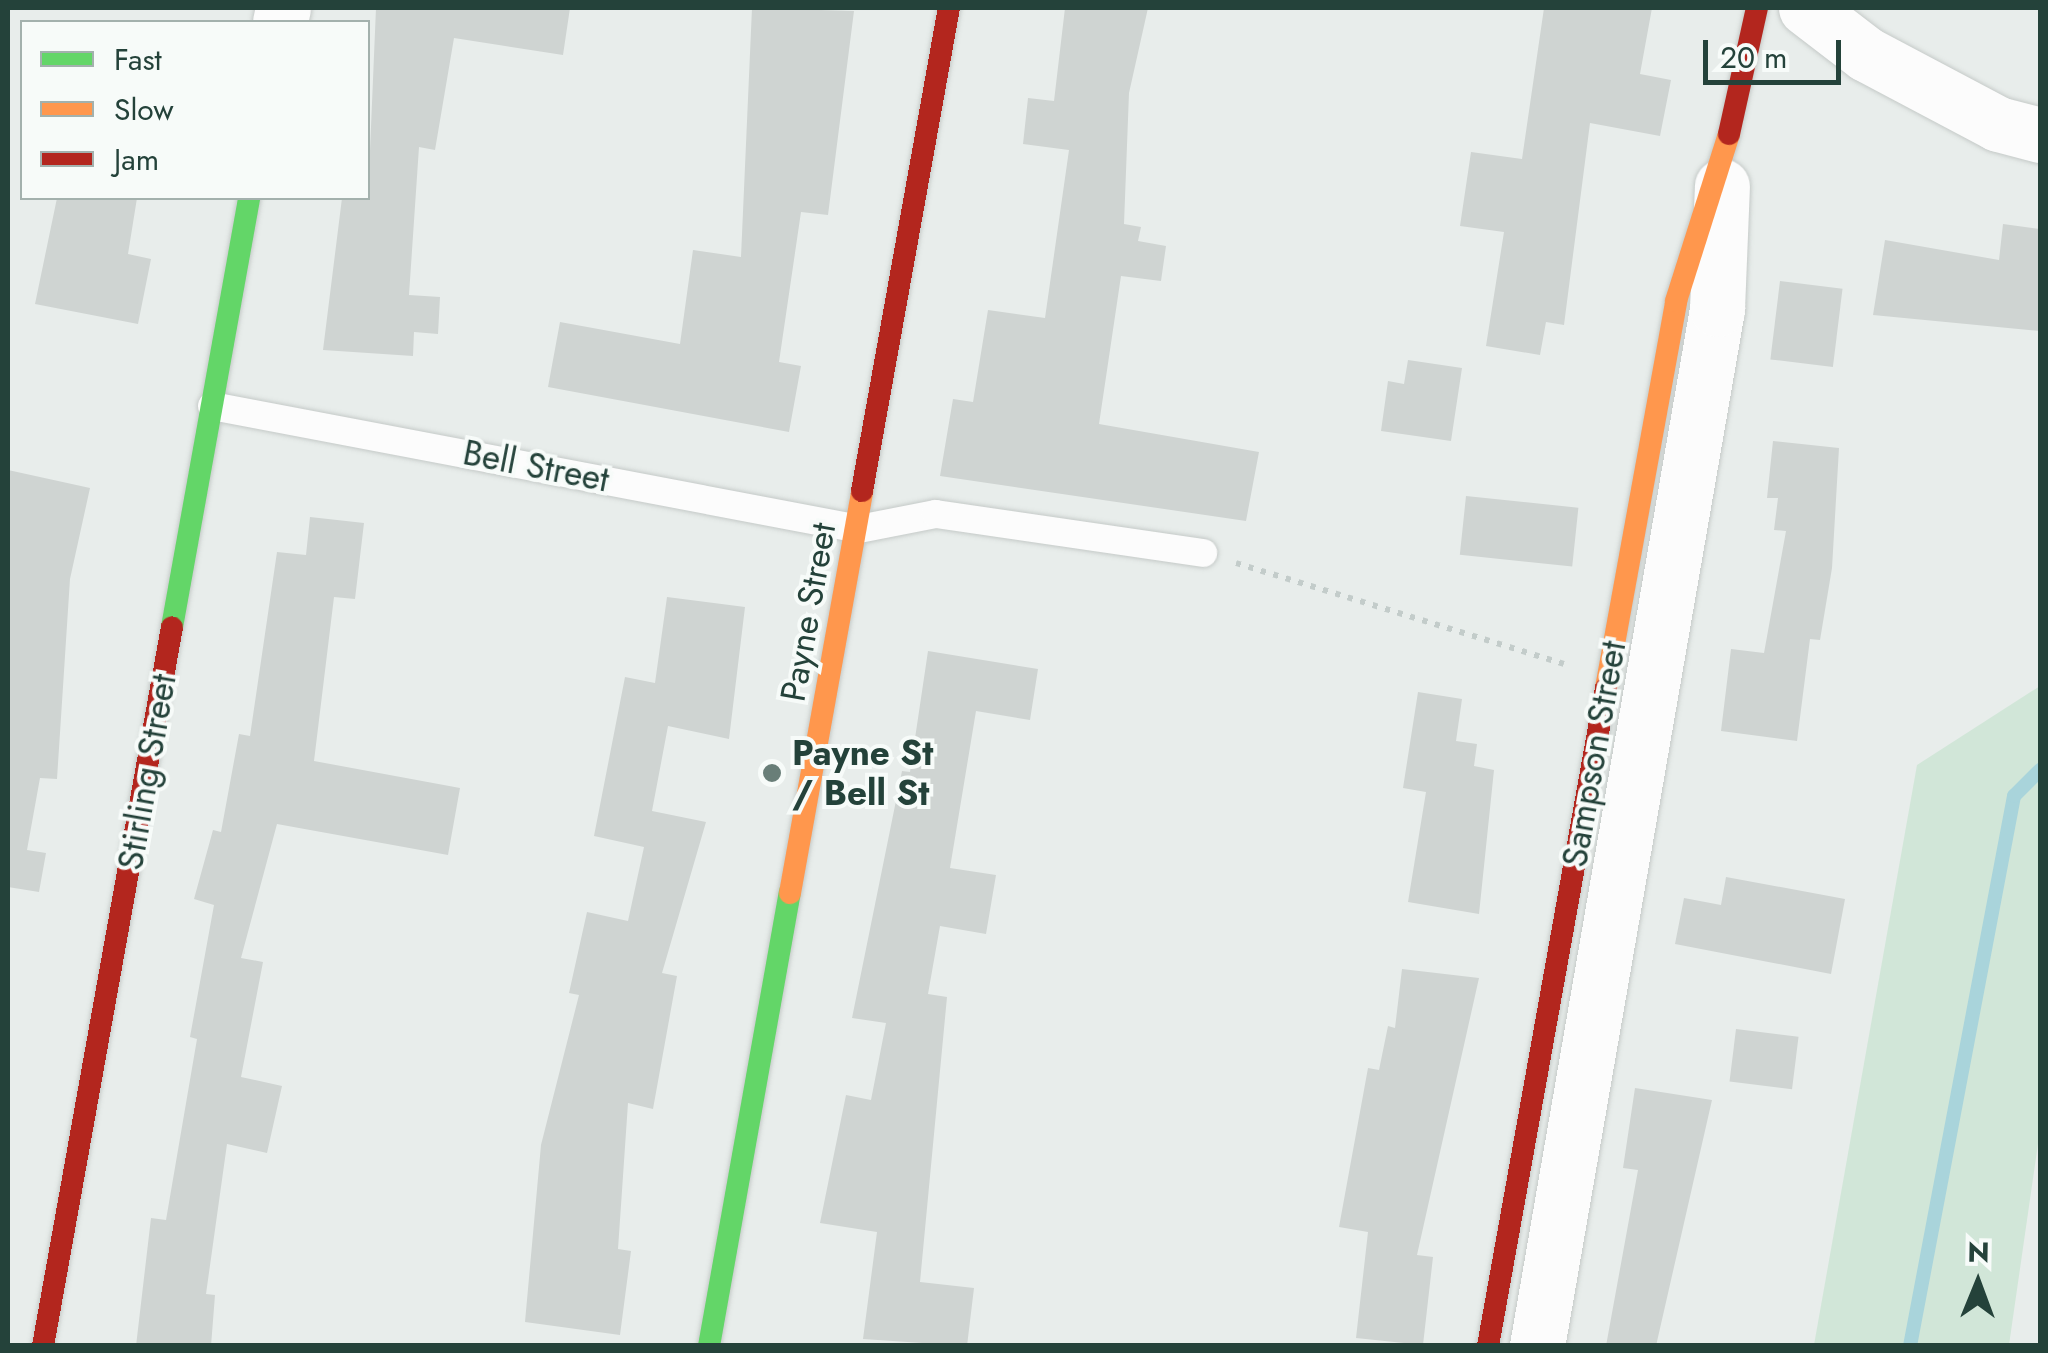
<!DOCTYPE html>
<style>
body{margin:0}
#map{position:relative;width:2048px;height:1353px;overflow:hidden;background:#e8edeb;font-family:Jost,sans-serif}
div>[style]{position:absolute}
.green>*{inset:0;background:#d1e6d8}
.stream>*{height:14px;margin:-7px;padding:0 7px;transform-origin:7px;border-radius:7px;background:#a9d4db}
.building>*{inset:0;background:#cfd4d2;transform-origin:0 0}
.path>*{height:6px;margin-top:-3px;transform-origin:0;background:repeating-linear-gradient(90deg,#c3ccca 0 5px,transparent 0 13px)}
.roads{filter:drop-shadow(0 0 2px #c5cac8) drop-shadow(0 0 2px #c5cac8)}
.lane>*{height:28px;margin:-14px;padding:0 14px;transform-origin:14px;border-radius:14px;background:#fcfcfc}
.street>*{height:55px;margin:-27.5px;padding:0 27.5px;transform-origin:27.5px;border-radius:27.5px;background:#fcfcfc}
.fast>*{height:22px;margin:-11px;padding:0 11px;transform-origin:11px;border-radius:11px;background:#63d668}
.slow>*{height:22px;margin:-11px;padding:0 11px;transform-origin:11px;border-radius:11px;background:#ff974d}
.jam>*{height:22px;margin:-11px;padding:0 11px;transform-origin:11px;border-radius:11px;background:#b3261e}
.dots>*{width:28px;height:28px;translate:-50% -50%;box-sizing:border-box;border:5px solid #f7fbf9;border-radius:50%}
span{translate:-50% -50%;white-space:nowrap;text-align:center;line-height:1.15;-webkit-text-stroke:8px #f7fbf9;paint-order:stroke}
.street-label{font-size:35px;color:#24423a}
.poi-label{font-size:35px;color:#24423a;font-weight:700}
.left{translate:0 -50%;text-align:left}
.frame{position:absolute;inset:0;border:10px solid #24423a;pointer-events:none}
.legend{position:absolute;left:20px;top:20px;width:350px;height:180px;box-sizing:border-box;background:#f7fbf9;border:2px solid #a3b1ad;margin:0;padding:12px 18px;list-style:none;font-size:30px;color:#24423a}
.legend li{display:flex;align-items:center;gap:20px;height:50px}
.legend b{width:50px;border:2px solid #a3b1ad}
.north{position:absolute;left:1928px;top:1233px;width:100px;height:100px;-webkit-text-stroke:8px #f7fbf9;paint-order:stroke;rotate:1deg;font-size:28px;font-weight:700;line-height:40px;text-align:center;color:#24423a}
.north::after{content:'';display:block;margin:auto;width:35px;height:45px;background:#24423a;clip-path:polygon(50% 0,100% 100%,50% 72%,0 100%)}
.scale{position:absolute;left:1703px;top:40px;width:138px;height:45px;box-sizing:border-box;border:5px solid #24423a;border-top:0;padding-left:12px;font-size:30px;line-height:35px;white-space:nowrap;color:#24423a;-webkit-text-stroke:8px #f7fbf9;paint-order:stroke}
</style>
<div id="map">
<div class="green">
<div style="clip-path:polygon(2040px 686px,2040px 1130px,2009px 1345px,1814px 1345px,1917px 765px)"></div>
</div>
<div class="stream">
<div style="left:1910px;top:1346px;width:560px;rotate:-79.29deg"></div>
<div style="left:2014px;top:796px;width:37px;rotate:-45deg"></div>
</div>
<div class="building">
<div style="clip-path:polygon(376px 8px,570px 8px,563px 55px,454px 38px,435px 150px,419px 147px,409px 295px,440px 297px,438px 334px,414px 332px,413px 356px,323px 350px,342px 198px,368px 198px)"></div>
<div style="clip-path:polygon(752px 8px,854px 11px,828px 215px,801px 212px,779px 362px,801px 366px,789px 432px,548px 387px,560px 322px,680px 344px,693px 250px,741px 257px)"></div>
<div style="clip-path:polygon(1065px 8px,1148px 8px,1129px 93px,1124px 224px,1141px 227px,1138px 241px,1166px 246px,1161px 281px,1121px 276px,1099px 424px,1259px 452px,1246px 521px,940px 476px,953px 399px,973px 402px,988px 310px,1045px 318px,1069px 150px,1023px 144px,1028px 98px,1054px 101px)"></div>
<div style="clip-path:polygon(1544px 8px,1652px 8px,1640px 74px,1671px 80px,1660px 136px,1590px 123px,1564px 325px,1546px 322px,1540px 355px,1486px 346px,1504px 232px,1460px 226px,1471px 152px,1522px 159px)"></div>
<div style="clip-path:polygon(57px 198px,137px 198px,128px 254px,151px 259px,138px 324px,35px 304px)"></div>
<div style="clip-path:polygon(2003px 224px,2040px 229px,2040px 331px,1873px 315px,1885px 240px,1999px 260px)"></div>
<div style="left:1780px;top:281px;width:63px;height:79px;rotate:7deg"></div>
<div style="clip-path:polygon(1408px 360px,1462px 368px,1451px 441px,1381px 431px,1388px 381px,1404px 384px)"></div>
<div style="clip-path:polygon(1773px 441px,1839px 448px,1832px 568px,1820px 640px,1810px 639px,1797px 741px,1721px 731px,1731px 649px,1764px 653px,1786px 531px,1774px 530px,1778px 498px,1767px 498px)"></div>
<div style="clip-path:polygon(8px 470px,90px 488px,70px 579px,57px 779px,40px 778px,27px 850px,46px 853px,39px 892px,8px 887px)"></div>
<div style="left:1466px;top:496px;width:113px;height:59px;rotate:6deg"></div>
<div style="clip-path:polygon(310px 517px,364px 523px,355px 599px,334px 597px,314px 761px,460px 788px,448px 855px,277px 824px,241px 958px,263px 962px,241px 1077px,282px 1086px,267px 1153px,227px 1144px,206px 1294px,215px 1295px,211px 1346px,136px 1346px,151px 1218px,166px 1220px,197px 1039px,190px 1037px,214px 905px,194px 899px,213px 830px,221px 832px,239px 734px,250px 736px,277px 552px,306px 555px)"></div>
<div style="clip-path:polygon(667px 597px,745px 607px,729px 739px,668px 726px,652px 811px,706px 822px,662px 973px,677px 976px,653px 1109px,628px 1103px,618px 1249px,631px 1251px,620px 1335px,525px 1322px,541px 1145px,579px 995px,569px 993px,587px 912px,628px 921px,644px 847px,594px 836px,625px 677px,655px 683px)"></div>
<div style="clip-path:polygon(928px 651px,1038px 669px,1030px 720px,976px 711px,950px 868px,996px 875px,986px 934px,940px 926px,928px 994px,947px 997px,920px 1282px,974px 1288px,967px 1346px,863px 1339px,877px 1232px,820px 1223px,846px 1095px,871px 1100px,886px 1023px,852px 1018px,902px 771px,910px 772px)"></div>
<div style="clip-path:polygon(1418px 692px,1462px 699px,1456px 741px,1477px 744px,1474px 766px,1494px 770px,1479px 914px,1408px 902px,1426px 792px,1403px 788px)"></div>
<div style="clip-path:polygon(1726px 877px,1845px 899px,1831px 974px,1675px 944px,1684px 898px,1721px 905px)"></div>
<div style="clip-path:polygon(1402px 969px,1479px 978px,1417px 1255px,1433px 1257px,1423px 1345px,1356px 1338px,1368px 1232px,1339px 1227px,1368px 1068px,1379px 1070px,1388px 1026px,1395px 1028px)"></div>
<div style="left:1736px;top:1029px;width:63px;height:53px;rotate:7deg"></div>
<div style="clip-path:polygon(1635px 1088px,1712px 1100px,1656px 1346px,1606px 1346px,1638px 1170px,1623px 1168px)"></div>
</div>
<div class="path">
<div style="left:1236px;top:563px;width:343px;rotate:17.1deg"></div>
</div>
<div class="roads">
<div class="lane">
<div style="left:212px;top:406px;width:659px;rotate:10.76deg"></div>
<div style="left:859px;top:529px;width:78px;rotate:-11deg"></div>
<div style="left:936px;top:514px;width:270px;rotate:8.3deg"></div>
</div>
<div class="street">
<div style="left:1806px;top:8px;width:76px;rotate:37.5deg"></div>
<div style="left:1866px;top:54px;width:149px;rotate:27.9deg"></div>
<div style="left:1998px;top:124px;width:43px;rotate:14.7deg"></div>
<div style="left:280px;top:22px;width:14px;rotate:-78deg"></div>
<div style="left:1537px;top:1346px;width:1053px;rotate:-80.15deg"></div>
<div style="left:1717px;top:309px;width:123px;rotate:-87.7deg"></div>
</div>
<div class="fast">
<div style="left:172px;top:627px;width:436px;rotate:-79.8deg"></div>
<div style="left:709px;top:1346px;width:460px;rotate:-79.9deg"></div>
</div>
<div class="slow">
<div style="left:1606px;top:688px;width:393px;rotate:-79.7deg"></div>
<div style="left:1676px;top:301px;width:175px;rotate:-72.4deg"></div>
<div style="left:790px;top:893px;width:408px;rotate:-79.8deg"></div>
</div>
<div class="jam">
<div style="left:1729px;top:134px;width:129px;rotate:-77.5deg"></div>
<div style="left:862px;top:491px;width:491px;rotate:-79.8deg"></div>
<div style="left:43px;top:1346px;width:730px;rotate:-79.83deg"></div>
<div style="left:1488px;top:1346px;width:668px;rotate:-79.83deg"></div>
</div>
</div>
<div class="dots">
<div style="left:772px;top:773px;background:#697e78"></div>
</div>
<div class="street-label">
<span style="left:536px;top:466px;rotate:11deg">Bell Street</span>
<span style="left:808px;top:612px;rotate:-80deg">Payne Street</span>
<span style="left:1594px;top:754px;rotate:-80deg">Sampson Street</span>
<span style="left:147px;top:772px;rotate:-80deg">Stirling Street</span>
</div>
<div class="poi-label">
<span class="left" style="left:792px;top:773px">Payne St<br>/ Bell St</span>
</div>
<div class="frame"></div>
<ul class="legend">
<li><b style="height:12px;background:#63d668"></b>Fast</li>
<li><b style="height:12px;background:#ff974d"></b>Slow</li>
<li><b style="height:12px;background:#b3261e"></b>Jam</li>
</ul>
<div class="north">N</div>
<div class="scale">20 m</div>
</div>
